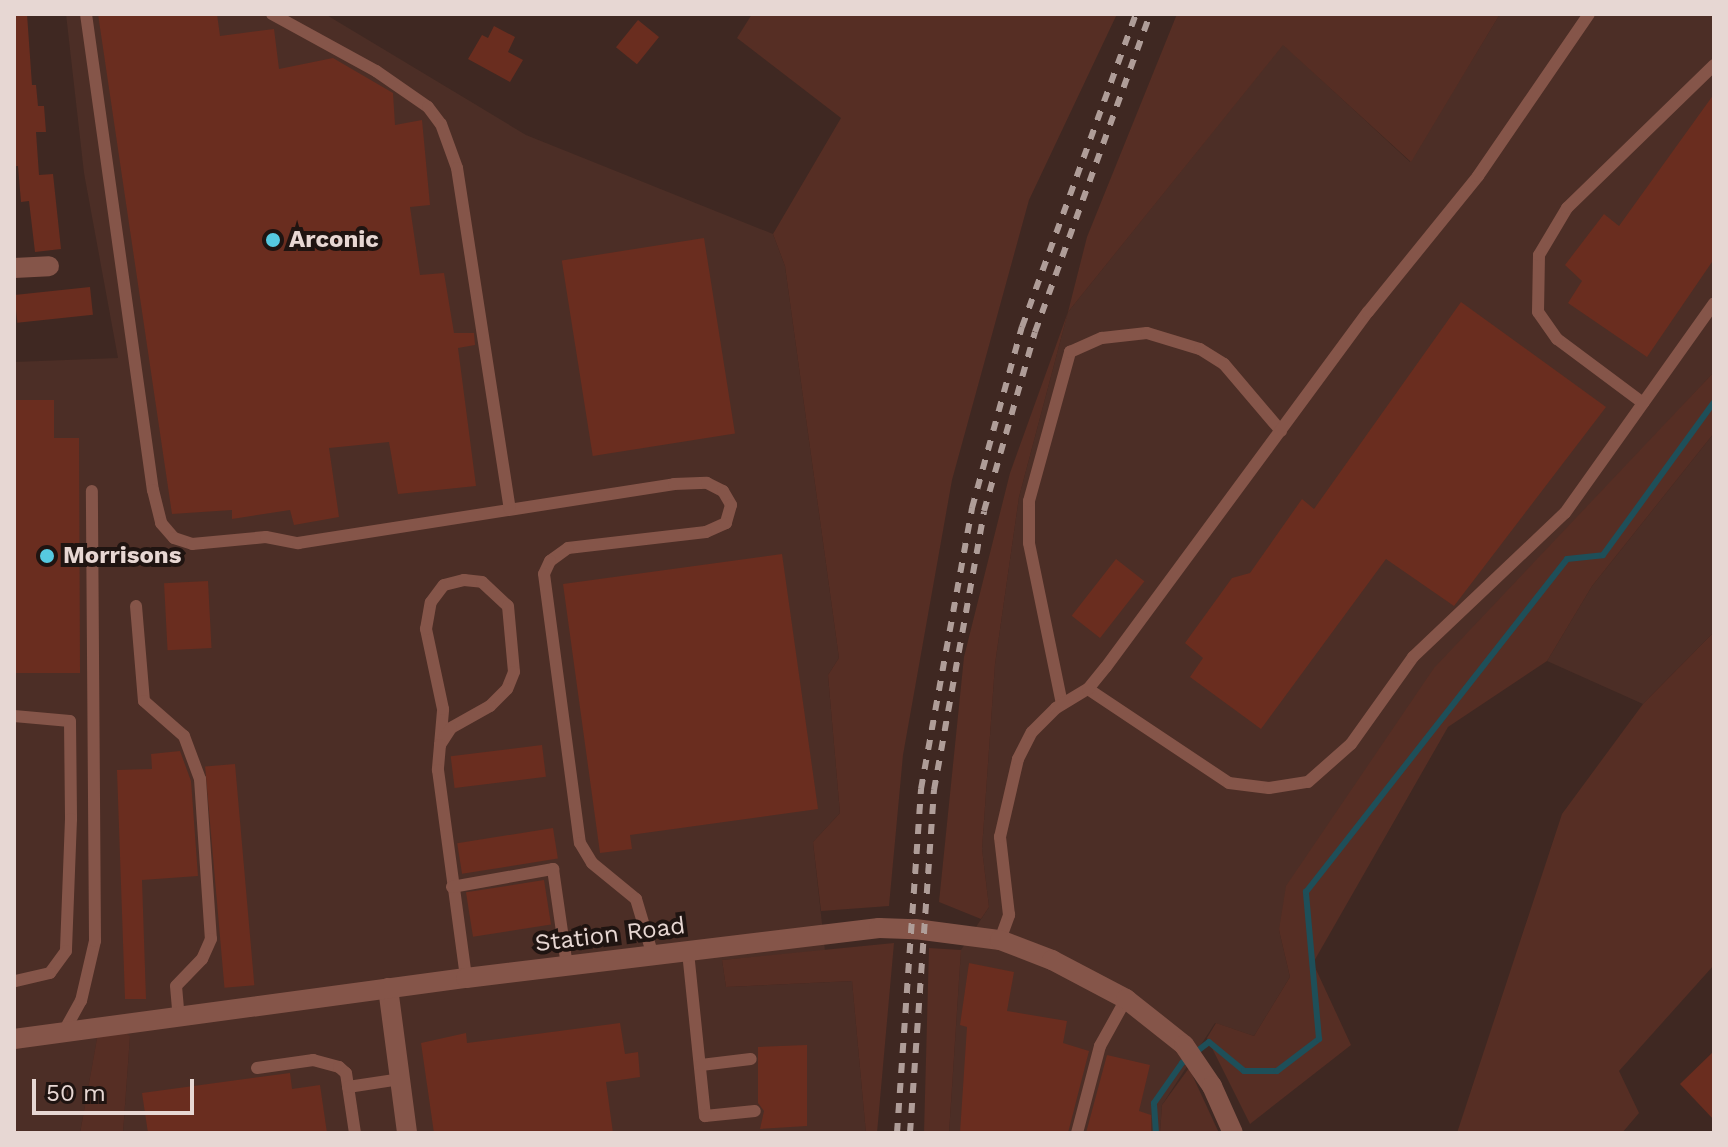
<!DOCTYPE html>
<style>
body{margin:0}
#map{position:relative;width:1728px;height:1147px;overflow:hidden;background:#3f2822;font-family:"Work Sans",sans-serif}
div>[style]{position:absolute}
.built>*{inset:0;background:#4c2e26}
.green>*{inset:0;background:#562e24}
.stream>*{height:6px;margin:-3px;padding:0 3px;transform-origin:3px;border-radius:3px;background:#1e4f59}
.building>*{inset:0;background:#6a2d1f;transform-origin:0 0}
.service>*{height:12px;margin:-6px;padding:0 6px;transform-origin:6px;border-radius:6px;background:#855549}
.minor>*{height:20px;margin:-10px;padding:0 10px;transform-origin:10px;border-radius:10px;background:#855549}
.rail>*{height:6px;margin-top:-3px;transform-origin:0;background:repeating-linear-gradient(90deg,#af9d98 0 10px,transparent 0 20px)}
.dots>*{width:22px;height:22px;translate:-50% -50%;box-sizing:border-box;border:4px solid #1f1411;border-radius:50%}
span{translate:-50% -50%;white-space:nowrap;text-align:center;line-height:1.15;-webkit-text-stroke:8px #1f1411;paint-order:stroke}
.poi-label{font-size:24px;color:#e7d7d3;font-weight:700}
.left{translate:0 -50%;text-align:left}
.street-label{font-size:24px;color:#e7d7d3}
.frame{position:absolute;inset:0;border:16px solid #e7d7d3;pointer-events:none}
.scale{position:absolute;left:32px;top:1079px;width:162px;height:36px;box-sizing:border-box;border:4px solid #e7d7d3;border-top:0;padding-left:10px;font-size:24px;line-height:28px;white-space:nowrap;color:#e7d7d3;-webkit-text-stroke:6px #1f1411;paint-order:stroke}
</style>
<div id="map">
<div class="built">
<div style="clip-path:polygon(66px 14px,325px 14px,526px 135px,773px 234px,785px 266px,839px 658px,828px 675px,840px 813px,813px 842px,825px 951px,722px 960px,726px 987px,852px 981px,866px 1133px,123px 1133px,130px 1036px,98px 1034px,80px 1133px,14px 1133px,14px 362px,118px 358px,84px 173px)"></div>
<div style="clip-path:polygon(1500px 14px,1714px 14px,1714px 372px,1627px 466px,1279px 930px,1290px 977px,1254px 1036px,1215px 1023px,1162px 1105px,1160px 1133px,949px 1133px,961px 950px,989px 907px,982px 849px,995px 664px,1019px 497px,1068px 312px,1283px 44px,1410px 162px)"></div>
<div style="clip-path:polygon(1714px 433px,1714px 632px,1643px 704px,1547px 661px,1592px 586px)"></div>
</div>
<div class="green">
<div style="clip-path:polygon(752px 14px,1117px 14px,1029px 200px,952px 480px,903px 755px,889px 906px,821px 911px,813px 842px,840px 813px,828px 675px,839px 658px,785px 266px,773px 234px,841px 118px,737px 38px)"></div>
<div style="clip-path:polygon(1177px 14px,1500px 14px,1411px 162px,1283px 45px,1068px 312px,1019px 497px,995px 664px,982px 849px,989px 907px,981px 919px,939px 902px,964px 657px,1010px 473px,1068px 312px,1087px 237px)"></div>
<div style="clip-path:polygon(1714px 372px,1714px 433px,1592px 586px,1547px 661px,1448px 727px,1313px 963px,1351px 1045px,1250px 1124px,1207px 1038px,1216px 1023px,1254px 1036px,1290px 977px,1279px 930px,1286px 886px,1434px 668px)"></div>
<div style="clip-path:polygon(1714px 632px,1714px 965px,1619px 1071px,1639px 1113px,1622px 1133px,1457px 1133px,1562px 814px,1643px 704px)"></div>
<div style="clip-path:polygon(894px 943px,877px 1133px,866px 1133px,852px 981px,726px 987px,722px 960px)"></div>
<div style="clip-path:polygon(929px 948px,961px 950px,949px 1133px,924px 1133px)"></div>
<div style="clip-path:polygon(122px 1030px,130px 1036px,123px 1133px,80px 1133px,98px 1033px)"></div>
<div style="clip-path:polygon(1189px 1068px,1219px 1133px,1160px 1133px,1162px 1105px)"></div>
</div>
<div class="stream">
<div style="left:1156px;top:1133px;width:30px;rotate:-94deg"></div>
<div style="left:1154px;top:1103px;width:49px;rotate:-55deg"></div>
<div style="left:1182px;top:1063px;width:34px;rotate:-38deg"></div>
<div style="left:1209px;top:1042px;width:45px;rotate:39.6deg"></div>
<div style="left:1244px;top:1071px;width:33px"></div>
<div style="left:1277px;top:1071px;width:53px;rotate:-37.3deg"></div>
<div style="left:1319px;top:1039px;width:148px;rotate:-95.1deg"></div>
<div style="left:1306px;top:892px;width:423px;rotate:-51.9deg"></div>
<div style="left:1567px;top:559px;width:36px;rotate:-6deg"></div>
<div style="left:1603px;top:555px;width:189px;rotate:-54deg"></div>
</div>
<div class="building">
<div style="clip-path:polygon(14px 14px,27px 14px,32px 85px,36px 85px,38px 106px,44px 106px,46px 132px,36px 132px,39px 175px,53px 174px,61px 249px,35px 252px,29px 201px,21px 202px,18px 166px,14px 166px)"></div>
<div style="clip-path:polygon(98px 14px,217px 14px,220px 36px,274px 29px,279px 69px,333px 58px,393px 93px,395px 125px,422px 120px,430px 205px,410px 207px,420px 275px,444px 273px,454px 333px,474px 333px,475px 345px,458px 348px,476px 486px,398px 494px,389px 442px,329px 448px,339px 517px,294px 525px,290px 510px,232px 519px,232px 510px,172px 514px)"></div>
<div style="left:638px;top:20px;width:27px;height:35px;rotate:39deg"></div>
<div style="clip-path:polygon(494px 26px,515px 37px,508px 52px,523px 60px,510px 82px,468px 59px,482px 35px,488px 38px)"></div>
<div style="clip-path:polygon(1714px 94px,1714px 259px,1647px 357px,1568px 303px,1582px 281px,1565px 265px,1604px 214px,1619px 226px)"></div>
<div style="left:704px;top:238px;width:198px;height:144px;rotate:81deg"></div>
<div style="left:90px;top:287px;width:28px;height:76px;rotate:84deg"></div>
<div style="clip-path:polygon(1461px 302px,1606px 407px,1454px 606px,1386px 559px,1261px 729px,1190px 677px,1203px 658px,1185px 643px,1232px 578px,1250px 573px,1302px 499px,1314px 509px)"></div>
<div style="clip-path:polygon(14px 400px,54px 400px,54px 438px,79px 438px,80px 673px,14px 673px)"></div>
<div style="clip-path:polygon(782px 554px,818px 809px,630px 835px,632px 849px,600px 853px,563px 584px)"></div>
<div style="left:1116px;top:559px;width:36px;height:72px;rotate:38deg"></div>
<div style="left:208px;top:581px;width:67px;height:44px;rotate:87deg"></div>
<div style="left:542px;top:745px;width:32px;height:92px;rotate:83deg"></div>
<div style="clip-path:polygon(180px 751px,191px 781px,198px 876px,142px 880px,146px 999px,125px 999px,117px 770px,152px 769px,151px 754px)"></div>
<div style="left:235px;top:764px;width:222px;height:30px;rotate:85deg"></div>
<div style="left:553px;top:828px;width:31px;height:97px;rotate:81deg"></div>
<div style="left:544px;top:880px;width:45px;height:79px;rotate:81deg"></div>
<div style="clip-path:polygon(969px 963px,1014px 972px,1007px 1011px,1067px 1021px,1063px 1043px,1089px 1051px,1068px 1133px,960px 1133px,967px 1027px,960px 1025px)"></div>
<div style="clip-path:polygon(620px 1023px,625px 1054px,638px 1052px,640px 1077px,606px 1082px,613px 1133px,434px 1133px,421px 1043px,466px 1033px,467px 1043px)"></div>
<div style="clip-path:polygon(807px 1045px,807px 1126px,760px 1129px,764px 1111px,758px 1103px,758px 1047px)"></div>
<div style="clip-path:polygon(1714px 1051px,1714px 1120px,1680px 1084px)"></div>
<div style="clip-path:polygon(1107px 1055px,1150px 1065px,1139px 1111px,1151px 1115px,1151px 1133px,1086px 1133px)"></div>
<div style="clip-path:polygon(290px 1073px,292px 1089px,320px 1085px,327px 1133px,148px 1133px,142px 1093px)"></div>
</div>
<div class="service">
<div style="left:86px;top:14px;width:481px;rotate:82deg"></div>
<div style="left:153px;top:490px;width:34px;rotate:76deg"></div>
<div style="left:161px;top:523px;width:20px;rotate:49deg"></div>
<div style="left:174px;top:538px;width:19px;rotate:18deg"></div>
<div style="left:192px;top:544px;width:74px;rotate:-5.4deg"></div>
<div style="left:266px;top:537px;width:33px;rotate:11deg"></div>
<div style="left:298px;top:543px;width:381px;rotate:-8.9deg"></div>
<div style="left:674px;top:484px;width:33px;rotate:-2deg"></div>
<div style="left:707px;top:483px;width:18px;rotate:27deg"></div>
<div style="left:723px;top:491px;width:16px;rotate:60deg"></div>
<div style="left:731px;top:505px;width:19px;rotate:106deg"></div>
<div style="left:726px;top:523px;width:22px;rotate:156deg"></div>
<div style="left:706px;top:532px;width:139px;rotate:173.4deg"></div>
<div style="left:568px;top:548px;width:22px;rotate:144deg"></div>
<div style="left:550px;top:561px;width:14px;rotate:115deg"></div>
<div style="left:544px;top:574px;width:271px;rotate:82.4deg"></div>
<div style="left:580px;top:843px;width:23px;rotate:59deg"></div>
<div style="left:592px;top:863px;width:57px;rotate:39.3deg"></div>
<div style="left:636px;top:899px;width:59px;rotate:73.4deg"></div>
<div style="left:272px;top:14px;width:119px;rotate:28.7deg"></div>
<div style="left:376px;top:71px;width:63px;rotate:34.7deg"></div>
<div style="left:428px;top:107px;width:21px;rotate:53deg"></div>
<div style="left:441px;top:124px;width:47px;rotate:70deg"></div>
<div style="left:457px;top:168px;width:345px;rotate:81.2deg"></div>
<div style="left:1643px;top:403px;width:107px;rotate:-143.3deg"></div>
<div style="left:1557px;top:339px;width:33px;rotate:-125deg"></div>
<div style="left:1538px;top:312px;width:57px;rotate:-89deg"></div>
<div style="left:1539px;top:255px;width:55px;rotate:-59.2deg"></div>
<div style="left:1567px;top:208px;width:205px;rotate:-44.2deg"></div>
<div style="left:136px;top:606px;width:95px;rotate:85.2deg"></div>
<div style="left:144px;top:701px;width:53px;rotate:41.2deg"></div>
<div style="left:184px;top:736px;width:46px;rotate:69.6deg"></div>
<div style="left:200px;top:779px;width:160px;rotate:86.1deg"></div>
<div style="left:211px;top:939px;width:22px;rotate:114deg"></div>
<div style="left:202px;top:959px;width:37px;rotate:134deg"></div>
<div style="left:176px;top:986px;width:32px;rotate:85deg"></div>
<div style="left:1088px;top:689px;width:169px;rotate:33.7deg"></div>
<div style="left:1229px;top:783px;width:40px;rotate:7.1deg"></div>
<div style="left:1269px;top:788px;width:39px;rotate:-9deg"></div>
<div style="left:1308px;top:782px;width:57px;rotate:-41.5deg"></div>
<div style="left:1351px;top:744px;width:107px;rotate:-54.5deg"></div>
<div style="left:1413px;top:657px;width:209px;rotate:-43.5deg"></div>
<div style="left:1565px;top:513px;width:257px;rotate:-54.6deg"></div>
<div style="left:1062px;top:704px;width:164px;rotate:-101.6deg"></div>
<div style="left:1029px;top:543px;width:42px;rotate:-90deg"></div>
<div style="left:1029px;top:501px;width:155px;rotate:-74.6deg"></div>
<div style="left:1070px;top:352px;width:35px;rotate:-24deg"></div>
<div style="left:1102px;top:338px;width:45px;rotate:-6.3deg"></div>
<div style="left:1147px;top:333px;width:55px;rotate:16.8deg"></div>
<div style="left:1200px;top:349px;width:28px;rotate:32deg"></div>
<div style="left:1224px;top:364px;width:88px;rotate:49.6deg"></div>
<div style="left:14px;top:716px;width:56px;rotate:5.1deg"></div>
<div style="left:70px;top:721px;width:98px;rotate:89.4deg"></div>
<div style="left:71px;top:819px;width:132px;rotate:92.2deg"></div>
<div style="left:66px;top:951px;width:27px;rotate:126deg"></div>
<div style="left:50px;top:973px;width:37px;rotate:167deg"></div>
<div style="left:440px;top:745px;width:36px;rotate:-85deg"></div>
<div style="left:443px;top:709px;width:82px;rotate:-102deg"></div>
<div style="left:426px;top:629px;width:27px;rotate:-80deg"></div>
<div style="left:431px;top:602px;width:21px;rotate:-53deg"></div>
<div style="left:444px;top:585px;width:21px;rotate:-14deg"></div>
<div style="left:464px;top:580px;width:18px;rotate:6deg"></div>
<div style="left:482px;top:582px;width:35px;rotate:43deg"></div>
<div style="left:508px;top:606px;width:66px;rotate:84.8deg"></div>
<div style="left:514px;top:672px;width:18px;rotate:112deg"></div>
<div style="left:507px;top:689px;width:24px;rotate:135deg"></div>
<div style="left:490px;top:706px;width:45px;rotate:150.6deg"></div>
<div style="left:451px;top:728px;width:20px;rotate:123deg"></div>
<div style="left:440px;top:745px;width:25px;rotate:95deg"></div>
<div style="left:438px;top:770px;width:210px;rotate:82.3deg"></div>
<div style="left:452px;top:887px;width:103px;rotate:-10.1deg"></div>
<div style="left:553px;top:869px;width:98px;rotate:81.8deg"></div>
<div style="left:1000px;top:940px;width:27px;rotate:-70deg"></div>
<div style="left:1009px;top:915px;width:79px;rotate:-96.6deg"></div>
<div style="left:1000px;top:837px;width:80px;rotate:-77deg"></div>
<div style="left:1018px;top:759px;width:30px;rotate:-63deg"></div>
<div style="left:1032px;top:732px;width:34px;rotate:-45deg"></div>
<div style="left:1056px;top:708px;width:37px;rotate:-31deg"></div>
<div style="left:1088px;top:689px;width:28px;rotate:-51deg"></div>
<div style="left:1106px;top:667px;width:441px;rotate:-53.6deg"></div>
<div style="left:1368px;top:312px;width:175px;rotate:-51deg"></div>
<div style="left:1478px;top:176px;width:196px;rotate:-55.6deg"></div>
<div style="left:688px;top:952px;width:165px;rotate:84.1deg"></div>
<div style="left:705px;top:1116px;width:50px;rotate:-5.7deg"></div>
<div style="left:63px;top:1033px;width:37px;rotate:-61deg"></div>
<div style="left:81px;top:1001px;width:62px;rotate:-76.9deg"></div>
<div style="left:95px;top:941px;width:450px;rotate:-90.4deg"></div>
<div style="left:701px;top:1065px;width:50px;rotate:-6.8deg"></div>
<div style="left:257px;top:1068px;width:57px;rotate:-8.1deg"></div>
<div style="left:313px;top:1060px;width:27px;rotate:15deg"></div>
<div style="left:339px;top:1067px;width:9px;rotate:41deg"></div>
<div style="left:346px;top:1073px;width:61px;rotate:81.5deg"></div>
<div style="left:348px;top:1087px;width:54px;rotate:-8.6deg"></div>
<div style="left:1077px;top:1133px;width:90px;rotate:-75.2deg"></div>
<div style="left:1100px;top:1046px;width:54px;rotate:-61deg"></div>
</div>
<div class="minor">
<div style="left:14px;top:268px;width:35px;rotate:-3deg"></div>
<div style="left:388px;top:988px;width:146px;rotate:82.5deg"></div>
<div style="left:14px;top:1039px;width:456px;rotate:-7.7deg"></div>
<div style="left:466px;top:978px;width:416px;rotate:-6.9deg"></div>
<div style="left:879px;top:928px;width:36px;rotate:2deg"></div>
<div style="left:915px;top:929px;width:86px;rotate:7.4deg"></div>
<div style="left:1000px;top:940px;width:56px;rotate:21deg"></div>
<div style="left:1052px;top:960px;width:84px;rotate:27.8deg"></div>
<div style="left:1126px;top:999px;width:74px;rotate:38.4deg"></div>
<div style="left:1184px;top:1045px;width:50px;rotate:55.7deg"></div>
<div style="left:1212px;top:1086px;width:51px;rotate:65.9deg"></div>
</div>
<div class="rail">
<div style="left:897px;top:1133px;width:345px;rotate:-86deg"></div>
<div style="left:921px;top:789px;width:286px;rotate:-79.7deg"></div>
<div style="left:972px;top:508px;width:188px;rotate:-74.6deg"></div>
<div style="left:1022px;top:327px;width:333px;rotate:-70deg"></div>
<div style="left:910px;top:1133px;width:344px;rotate:-86deg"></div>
<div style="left:934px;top:790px;width:283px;rotate:-79.8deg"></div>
<div style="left:984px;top:511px;width:186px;rotate:-74.1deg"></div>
<div style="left:1035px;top:332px;width:338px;rotate:-70.1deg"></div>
</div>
<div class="dots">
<div style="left:273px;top:240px;background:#56c9e0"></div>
<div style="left:47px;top:556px;background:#56c9e0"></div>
</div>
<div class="poi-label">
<span class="left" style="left:289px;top:240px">Arconic</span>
<span class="left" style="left:63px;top:556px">Morrisons</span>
</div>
<div class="street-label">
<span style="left:610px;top:935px;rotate:-7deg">Station Road</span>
</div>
<div class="frame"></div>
<div class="scale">50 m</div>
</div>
